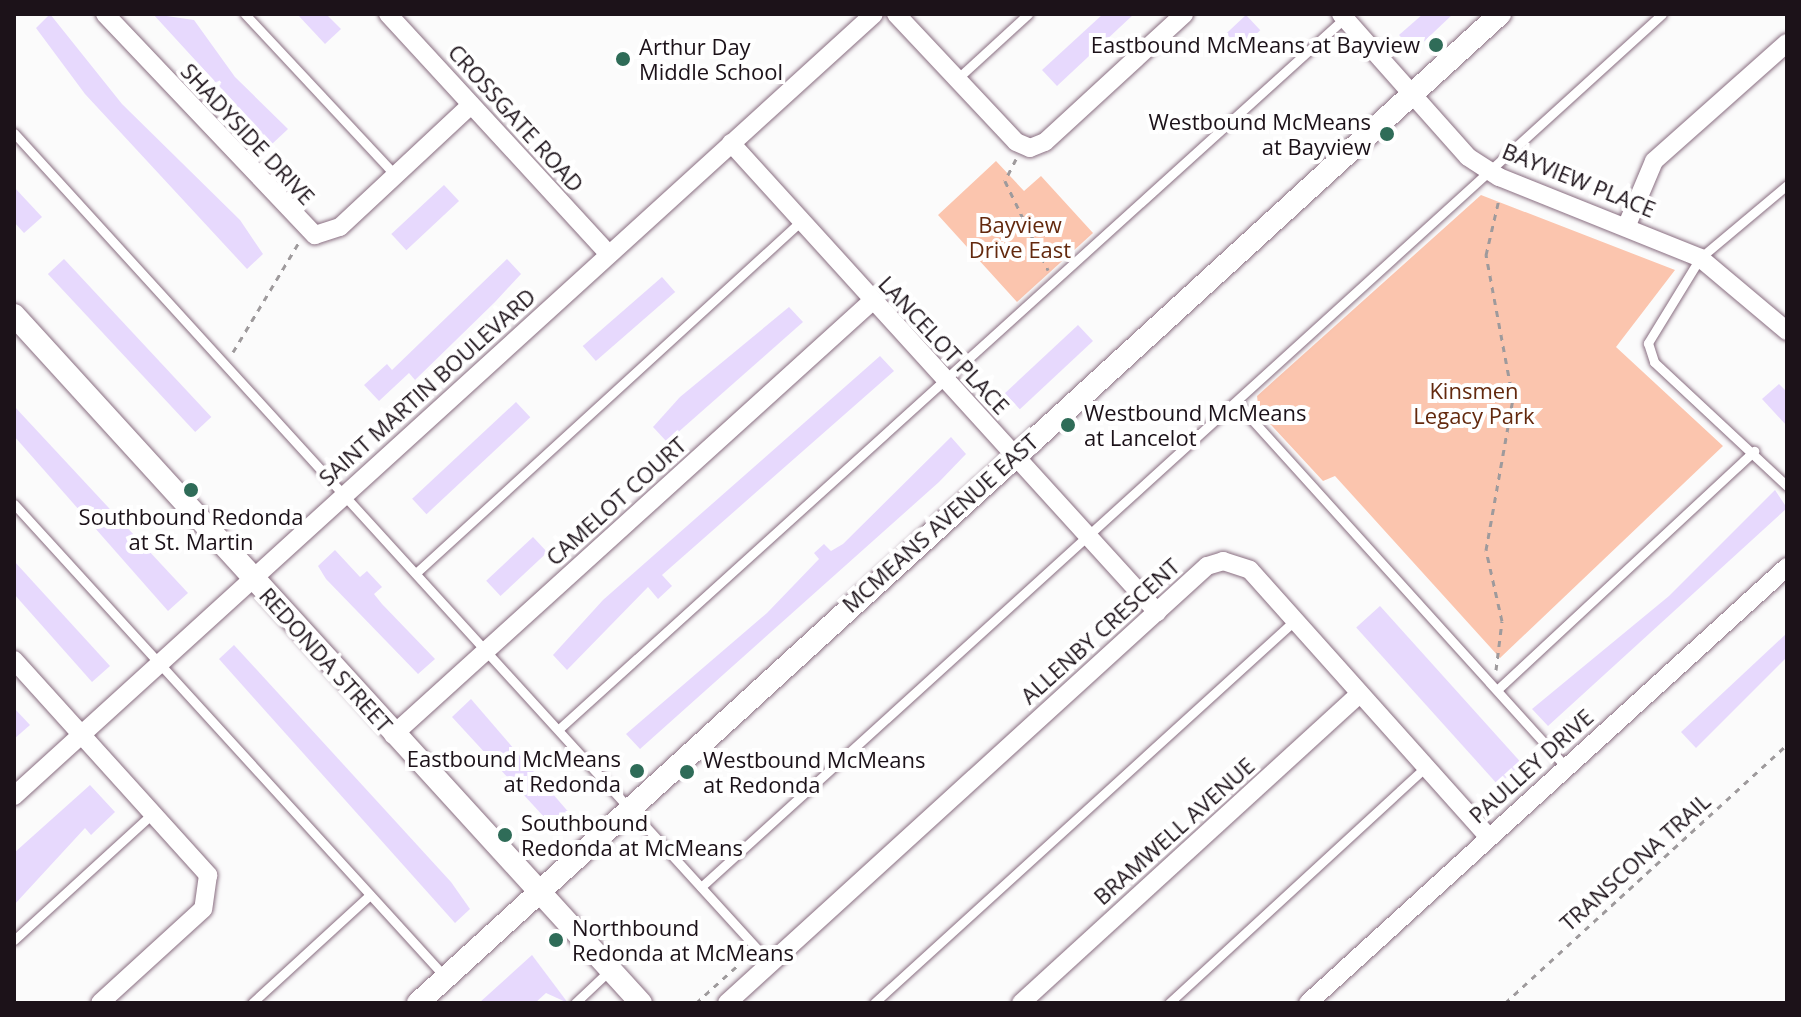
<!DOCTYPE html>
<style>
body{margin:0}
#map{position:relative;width:1801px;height:1017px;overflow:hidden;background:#fbfbfb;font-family:"Open Sans",sans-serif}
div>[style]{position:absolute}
.green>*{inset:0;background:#fbc5ae}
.building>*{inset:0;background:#e7d9fd;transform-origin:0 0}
.path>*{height:3px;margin-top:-1.5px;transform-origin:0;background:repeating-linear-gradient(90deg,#9e9a9c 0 6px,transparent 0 12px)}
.roads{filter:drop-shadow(0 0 2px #896e81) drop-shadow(0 0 2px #896e81)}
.service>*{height:9px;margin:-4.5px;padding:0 4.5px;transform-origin:4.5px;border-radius:4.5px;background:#fff}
.minor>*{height:18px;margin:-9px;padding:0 9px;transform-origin:9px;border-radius:9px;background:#fff}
.tertiary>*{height:22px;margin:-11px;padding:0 11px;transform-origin:11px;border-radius:11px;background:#fff}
.dots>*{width:22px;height:22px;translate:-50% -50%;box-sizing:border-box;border:4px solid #fff;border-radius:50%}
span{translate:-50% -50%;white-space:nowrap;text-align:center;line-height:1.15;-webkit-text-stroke:8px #fff;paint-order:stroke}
.poi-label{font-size:22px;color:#1c1219}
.right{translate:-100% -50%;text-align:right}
.left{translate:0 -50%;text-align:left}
.street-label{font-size:22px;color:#1c1219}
.park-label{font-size:22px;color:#63290e}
.frame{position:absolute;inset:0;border:16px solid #1c1219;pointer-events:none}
</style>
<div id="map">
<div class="green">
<div style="clip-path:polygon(996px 161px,1024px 191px,1041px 176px,1093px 233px,1017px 302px,938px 215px)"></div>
<div style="clip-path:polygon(1481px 195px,1675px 270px,1616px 347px,1723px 446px,1500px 658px,1335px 476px,1323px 481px,1259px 412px,1257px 396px)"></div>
</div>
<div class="building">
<div style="clip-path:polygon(50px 14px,122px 104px,240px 220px,263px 254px,247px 269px,85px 94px,36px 28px)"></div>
<div style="clip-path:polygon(153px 14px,194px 20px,235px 77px,288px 129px,272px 144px)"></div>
<div style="clip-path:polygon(297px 14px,326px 14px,341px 29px,325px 44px)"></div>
<div style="clip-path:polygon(1103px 14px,1134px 14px,1057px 86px,1042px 70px)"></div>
<div style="clip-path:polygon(1423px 14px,1453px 14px,1414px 51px,1399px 35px)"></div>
<div style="left:1246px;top:15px;width:21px;height:27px;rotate:47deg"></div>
<div style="left:444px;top:185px;width:22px;height:72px;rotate:47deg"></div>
<div style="clip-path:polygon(14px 187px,42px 217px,24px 233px,14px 222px)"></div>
<div style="left:64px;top:259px;width:216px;height:22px;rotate:47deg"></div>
<div style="clip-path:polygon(507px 259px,521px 274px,495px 302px,415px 380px,409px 373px,379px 401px,364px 385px,387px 364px,392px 370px)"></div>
<div style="left:662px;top:277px;width:20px;height:105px;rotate:49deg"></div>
<div style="clip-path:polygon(789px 307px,803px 322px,667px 442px,653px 427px,680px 397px)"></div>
<div style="left:1078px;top:325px;width:22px;height:100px;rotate:47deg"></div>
<div style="clip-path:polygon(880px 356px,894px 371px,662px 575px,672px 586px,658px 599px,648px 587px,567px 670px,553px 655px,603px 600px)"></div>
<div style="clip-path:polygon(1779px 384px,1787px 392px,1787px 426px,1762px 399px)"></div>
<div style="left:516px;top:402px;width:21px;height:142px;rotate:47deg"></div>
<div style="clip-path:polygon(14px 406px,188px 593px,168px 611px,14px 436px)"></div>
<div style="clip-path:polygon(951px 437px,966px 454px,939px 482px,640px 749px,626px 734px,767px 613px,819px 559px,814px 553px,824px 544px,831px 551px,843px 544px)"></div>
<div style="clip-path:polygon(1775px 490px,1787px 508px,1548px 726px,1532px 709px,1669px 596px)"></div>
<div style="left:533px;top:537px;width:21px;height:64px;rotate:47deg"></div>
<div style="clip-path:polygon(335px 550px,360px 577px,367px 571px,382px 587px,374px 594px,382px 604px,435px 659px,418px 674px,326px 579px,318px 566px)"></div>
<div style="clip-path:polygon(14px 561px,110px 666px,92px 682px,14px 594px)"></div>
<div style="left:1380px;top:606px;width:212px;height:32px;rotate:48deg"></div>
<div style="clip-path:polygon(1787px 633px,1787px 657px,1696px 748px,1681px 732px)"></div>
<div style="clip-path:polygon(234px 645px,451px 882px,470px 909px,455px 923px,219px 659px)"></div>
<div style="clip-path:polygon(471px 699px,571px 815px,556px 830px,452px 717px)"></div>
<div style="clip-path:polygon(14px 708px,30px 725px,14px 739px)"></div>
<div style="clip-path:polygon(90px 785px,115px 812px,91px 835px,85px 828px,14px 905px,14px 853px)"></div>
<div style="clip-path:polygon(532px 955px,568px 1003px,546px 993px,535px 1003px,479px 1003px)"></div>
</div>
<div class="path">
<div style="left:1016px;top:159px;width:25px;rotate:117deg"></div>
<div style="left:1005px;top:181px;width:99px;rotate:64.2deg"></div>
<div style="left:233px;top:352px;width:128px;rotate:-59deg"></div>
<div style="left:1496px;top:670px;width:49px;rotate:-83deg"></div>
<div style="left:1502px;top:621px;width:73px;rotate:-102.7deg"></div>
<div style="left:1486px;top:550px;width:153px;rotate:-79.9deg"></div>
<div style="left:1513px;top:399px;width:147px;rotate:-100.6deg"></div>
<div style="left:1486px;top:255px;width:57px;rotate:-76.9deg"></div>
<div style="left:696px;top:1003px;width:70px;rotate:-42.1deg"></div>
<div style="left:1505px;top:1003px;width:382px;rotate:-42.5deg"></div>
</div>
<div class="roads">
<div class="service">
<div style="left:245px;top:14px;width:221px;rotate:47deg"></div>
<div style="left:957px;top:79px;width:96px;rotate:-42.5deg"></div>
<div style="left:14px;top:133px;width:1123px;rotate:47.67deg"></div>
<div style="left:1787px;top:185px;width:114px;rotate:140deg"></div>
<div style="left:1700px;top:258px;width:100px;rotate:121.5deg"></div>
<div style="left:1648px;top:343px;width:20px;rotate:72deg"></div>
<div style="left:1654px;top:362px;width:182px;rotate:43deg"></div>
<div style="left:1237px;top:403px;width:491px;rotate:47.9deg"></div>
<div style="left:14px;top:504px;width:641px;rotate:47.65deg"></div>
<div style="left:417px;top:572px;width:519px;rotate:-42.42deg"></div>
<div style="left:1498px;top:689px;width:350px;rotate:-42.9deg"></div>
<div style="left:560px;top:728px;width:1061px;rotate:-42.14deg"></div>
<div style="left:701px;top:887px;width:1298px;rotate:-42.25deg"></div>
<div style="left:14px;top:940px;width:190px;rotate:-42.4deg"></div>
<div style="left:252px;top:1003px;width:160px;rotate:-42.5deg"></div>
<div style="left:575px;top:1003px;width:48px;rotate:-43.3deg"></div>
<div style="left:874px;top:1003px;width:568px;rotate:-42.29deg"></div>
<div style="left:1169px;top:1003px;width:349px;rotate:-42.6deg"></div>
</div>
<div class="minor">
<div style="left:105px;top:14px;width:305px;rotate:46.5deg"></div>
<div style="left:315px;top:235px;width:26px;rotate:-18deg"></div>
<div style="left:340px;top:227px;width:179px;rotate:-43deg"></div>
<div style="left:388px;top:14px;width:326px;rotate:47.4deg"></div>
<div style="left:896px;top:14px;width:175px;rotate:46.8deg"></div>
<div style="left:1016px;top:142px;width:15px;rotate:23deg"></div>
<div style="left:1030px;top:148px;width:16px;rotate:-22deg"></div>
<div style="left:1045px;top:142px;width:189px;rotate:-42.6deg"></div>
<div style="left:1341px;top:14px;width:191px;rotate:48.4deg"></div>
<div style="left:1468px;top:157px;width:37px;rotate:33deg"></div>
<div style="left:1499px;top:177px;width:217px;rotate:21.9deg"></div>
<div style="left:1700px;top:258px;width:114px;rotate:40deg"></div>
<div style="left:731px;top:143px;width:634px;rotate:47.75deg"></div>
<div style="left:1627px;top:225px;width:69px;rotate:-67.1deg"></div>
<div style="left:1654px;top:161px;width:178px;rotate:-41.6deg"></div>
<div style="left:14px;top:660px;width:290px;rotate:47.9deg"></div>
<div style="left:208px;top:875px;width:34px;rotate:98deg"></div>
<div style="left:203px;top:909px;width:139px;rotate:137.6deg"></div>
<div style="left:393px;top:735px;width:645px;rotate:-42.17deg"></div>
<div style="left:14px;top:796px;width:1162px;rotate:-42.28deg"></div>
<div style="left:727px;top:1003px;width:649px;rotate:-42.32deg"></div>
<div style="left:1207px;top:566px;width:17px;rotate:-17deg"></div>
<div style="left:1223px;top:561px;width:28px;rotate:18deg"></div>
<div style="left:1250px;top:570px;width:357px;rotate:48.2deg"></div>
<div style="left:1021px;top:1003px;width:458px;rotate:-42.4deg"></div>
<div style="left:1308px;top:1003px;width:648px;rotate:-42.31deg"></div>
</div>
<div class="tertiary">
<div style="left:14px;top:315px;width:931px;rotate:47.66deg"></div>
<div style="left:418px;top:1003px;width:1466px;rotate:-42.43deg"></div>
</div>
</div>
<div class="dots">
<div style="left:1436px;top:45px;background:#2f6c58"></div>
<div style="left:623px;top:59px;background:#2f6c58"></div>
<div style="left:1387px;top:134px;background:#2f6c58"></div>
<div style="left:1068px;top:425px;background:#2f6c58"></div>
<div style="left:191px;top:490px;background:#2f6c58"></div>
<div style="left:637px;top:771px;background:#2f6c58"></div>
<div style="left:687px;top:772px;background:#2f6c58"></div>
<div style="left:505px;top:835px;background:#2f6c58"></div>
<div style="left:556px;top:940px;background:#2f6c58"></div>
</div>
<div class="poi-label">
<span class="right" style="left:1420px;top:45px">Eastbound McMeans at Bayview</span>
<span class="left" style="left:639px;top:59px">Arthur Day<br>Middle School</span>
<span class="right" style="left:1371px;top:134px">Westbound McMeans<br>at Bayview</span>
<span class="left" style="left:1084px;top:425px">Westbound McMeans<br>at Lancelot</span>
<span style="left:191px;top:529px">Southbound Redonda<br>at St. Martin</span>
<span class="right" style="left:621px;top:771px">Eastbound McMeans<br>at Redonda</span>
<span class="left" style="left:703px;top:772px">Westbound McMeans<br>at Redonda</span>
<span class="left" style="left:521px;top:835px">Southbound<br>Redonda at McMeans</span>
<span class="left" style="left:572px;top:940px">Northbound<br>Redonda at McMeans</span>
</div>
<div class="street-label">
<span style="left:516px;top:118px;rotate:48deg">CROSSGATE ROAD</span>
<span style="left:248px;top:134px;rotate:47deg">SHADYSIDE DRIVE</span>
<span style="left:1579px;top:180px;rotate:22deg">BAYVIEW PLACE</span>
<span style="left:944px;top:345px;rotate:47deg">LANCELOT PLACE</span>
<span style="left:427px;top:387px;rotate:-42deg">SAINT MARTIN BOULEVARD</span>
<span style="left:616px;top:501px;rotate:-42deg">CAMELOT COURT</span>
<span style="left:940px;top:523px;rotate:-42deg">MCMEANS AVENUE EAST</span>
<span style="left:1100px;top:631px;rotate:-42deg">ALLENBY CRESCENT</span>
<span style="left:326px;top:660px;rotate:48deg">REDONDA STREET</span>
<span style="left:1531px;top:766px;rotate:-42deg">PAULLEY DRIVE</span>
<span style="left:1174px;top:831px;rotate:-42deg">BRAMWELL AVENUE</span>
<span style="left:1635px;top:862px;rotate:-42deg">TRANSCONA TRAIL</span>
</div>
<div class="park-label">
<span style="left:1020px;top:237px">Bayview<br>Drive East</span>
<span style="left:1474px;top:403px">Kinsmen<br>Legacy Park</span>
</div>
<div class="frame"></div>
</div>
